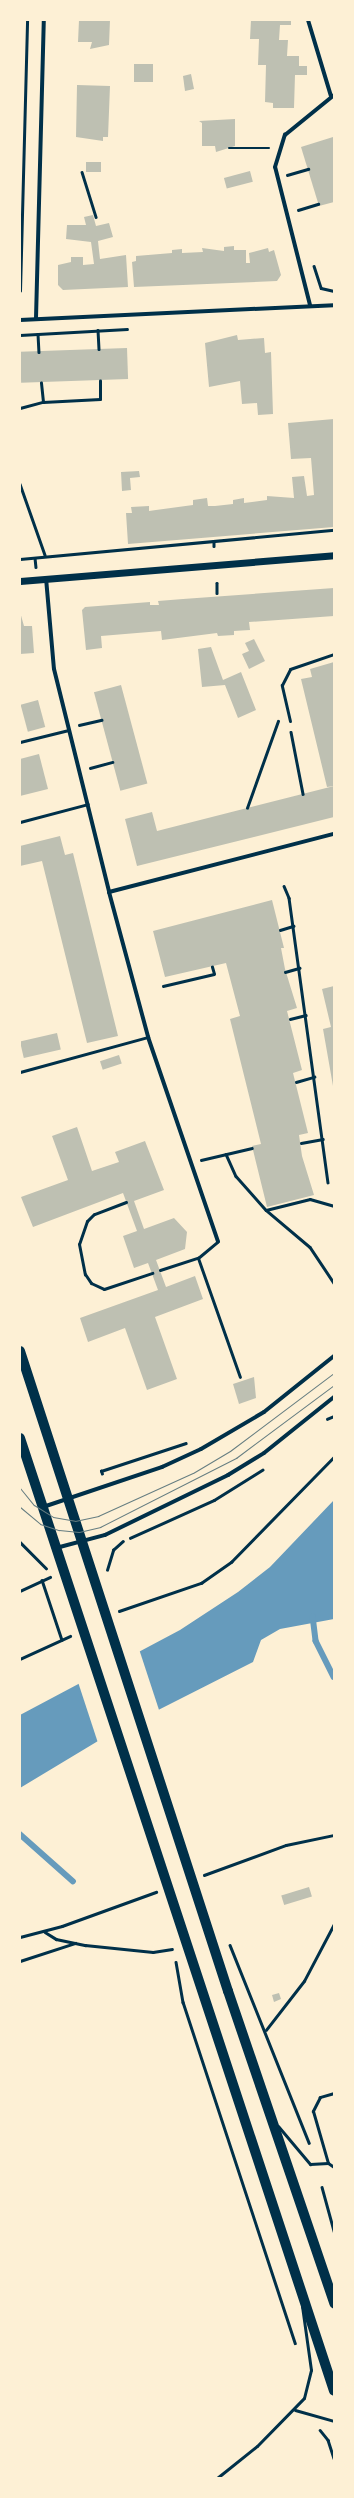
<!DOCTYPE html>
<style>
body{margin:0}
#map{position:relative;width:354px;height:2498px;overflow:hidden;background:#fdf0d5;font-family:"Sofia Sans Condensed",sans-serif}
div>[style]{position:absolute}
.water>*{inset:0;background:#669bbc}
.pier>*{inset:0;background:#fdf0d5}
.stream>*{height:5.5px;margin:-2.75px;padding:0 2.75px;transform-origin:2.75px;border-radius:2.75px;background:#669bbc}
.building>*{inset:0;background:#bec0b2;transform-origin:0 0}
.path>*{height:2.5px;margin:-1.25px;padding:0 1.25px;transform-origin:1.25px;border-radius:1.25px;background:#003049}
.service>*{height:3px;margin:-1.5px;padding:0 1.5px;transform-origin:1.5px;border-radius:1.5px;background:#003049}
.minor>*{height:4px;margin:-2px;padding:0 2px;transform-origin:2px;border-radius:2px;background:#003049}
.tertiary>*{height:7px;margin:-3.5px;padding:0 3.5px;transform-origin:3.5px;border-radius:3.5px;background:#003049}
.primary>*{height:10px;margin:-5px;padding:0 5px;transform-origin:5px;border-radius:5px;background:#003049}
.tram>*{height:1px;margin:-0.5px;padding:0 0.5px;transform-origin:0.5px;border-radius:0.5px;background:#657d81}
span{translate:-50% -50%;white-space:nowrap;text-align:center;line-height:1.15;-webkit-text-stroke:4px #fdf0d5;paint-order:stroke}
.frame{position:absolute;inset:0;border:21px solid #fdf0d5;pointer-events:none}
</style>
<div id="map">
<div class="water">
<div style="clip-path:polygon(334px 1500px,334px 1619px,280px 1629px,261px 1640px,253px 1662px,103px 1738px,20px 1788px,20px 1715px,180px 1630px,238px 1592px,270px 1567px)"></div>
</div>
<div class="pier">
<div style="clip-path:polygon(139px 1649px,160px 1713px,98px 1743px,78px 1682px)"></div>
</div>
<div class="stream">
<div style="left:313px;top:1616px;width:25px;rotate:83deg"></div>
<div style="left:316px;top:1641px;width:40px;rotate:63.4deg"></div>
<div style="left:20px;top:1834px;width:71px;rotate:41.6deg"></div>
</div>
<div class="building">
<div style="clip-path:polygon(79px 20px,110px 20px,109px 45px,90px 49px,92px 42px,78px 42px)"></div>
<div style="clip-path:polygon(251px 20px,291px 20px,291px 25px,280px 25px,279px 40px,288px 40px,287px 56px,299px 56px,299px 66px,307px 66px,307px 75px,295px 75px,294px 108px,273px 108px,273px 103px,265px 102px,266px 65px,258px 65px,259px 39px,250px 39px)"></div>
<div style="left:134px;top:64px;width:19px;height:18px"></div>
<div style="clip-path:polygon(191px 74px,194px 89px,185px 91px,183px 76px)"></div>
<div style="clip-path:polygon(77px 85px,110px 86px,108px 137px,103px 137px,103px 141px,76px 137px)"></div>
<div style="clip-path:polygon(235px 119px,235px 146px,216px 152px,215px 146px,202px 146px,202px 123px,199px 121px)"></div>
<div style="clip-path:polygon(333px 137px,334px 202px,319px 206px,301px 147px)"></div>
<div style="left:86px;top:162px;width:15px;height:10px"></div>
<div style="left:250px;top:171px;width:11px;height:27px;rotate:75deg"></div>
<div style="clip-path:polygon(93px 215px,96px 226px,109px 223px,113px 237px,98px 241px,100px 259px,126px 255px,128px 287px,63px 290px,58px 285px,58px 265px,71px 262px,71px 257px,83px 257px,83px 265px,94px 264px,91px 242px,66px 239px,67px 225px,86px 225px,84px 217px)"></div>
<div style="clip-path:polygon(234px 246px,234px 250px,246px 250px,246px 263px,250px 263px,249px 253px,268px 248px,269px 252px,274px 250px,281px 275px,277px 281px,134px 287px,132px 262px,136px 261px,136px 256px,172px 253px,172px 250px,182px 249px,182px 253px,203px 252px,202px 248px,224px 251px,224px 247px)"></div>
<div style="clip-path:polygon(237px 335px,238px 340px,264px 338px,265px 353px,271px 352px,273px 414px,258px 415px,257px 403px,242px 404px,240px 381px,209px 387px,205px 343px)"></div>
<div style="left:127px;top:348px;width:31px;height:107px;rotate:88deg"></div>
<div style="clip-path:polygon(334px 419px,334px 527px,128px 544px,126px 513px,132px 513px,131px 507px,149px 506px,149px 511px,156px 510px,193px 505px,193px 500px,207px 498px,208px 506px,215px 506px,233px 504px,233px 500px,244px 498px,244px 503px,267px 500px,267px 496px,294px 498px,292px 477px,304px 476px,307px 496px,314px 495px,311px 458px,291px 459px,288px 423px)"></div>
<div style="clip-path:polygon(139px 471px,140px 477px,130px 478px,131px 490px,122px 491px,121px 472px)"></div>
<div style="clip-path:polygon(334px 588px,334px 616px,249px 622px,250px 630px,234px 631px,234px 635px,218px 636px,217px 633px,162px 640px,161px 631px,101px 636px,102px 648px,86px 650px,82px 610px,85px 607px,150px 602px,150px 605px,159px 605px,158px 601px,183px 599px)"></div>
<div style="clip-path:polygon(20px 612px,24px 626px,32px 626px,34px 653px,20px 654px)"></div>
<div style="clip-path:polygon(254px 639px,265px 661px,249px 669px,242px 654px,249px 651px,245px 643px)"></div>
<div style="clip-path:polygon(211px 647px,223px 680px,241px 672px,256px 710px,238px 718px,225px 685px,202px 687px,198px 649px)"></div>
<div style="clip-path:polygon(334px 662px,334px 786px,327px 787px,301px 679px,312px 677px,310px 669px)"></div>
<div style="left:121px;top:685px;width:102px;height:28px;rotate:75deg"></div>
<div style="left:38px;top:700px;width:28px;height:18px;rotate:75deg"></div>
<div style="clip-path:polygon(39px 754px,48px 789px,20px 796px,20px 759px)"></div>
<div style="clip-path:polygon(334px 786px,334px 817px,137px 866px,125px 819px,152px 812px,157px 831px)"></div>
<div style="clip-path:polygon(60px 836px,65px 855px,73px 853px,118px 1036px,87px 1043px,42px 861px,20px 866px,20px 846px)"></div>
<div style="clip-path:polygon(272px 900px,284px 948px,281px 948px,285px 969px,297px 1008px,287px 1011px,302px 1070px,293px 1073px,308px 1133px,299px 1135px,302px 1156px,314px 1195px,267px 1207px,252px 1146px,261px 1144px,230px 1019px,240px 1016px,226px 963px,165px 977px,153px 931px)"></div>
<div style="clip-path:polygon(334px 986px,334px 1086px,333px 1086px,323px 1029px,331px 1027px,322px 989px)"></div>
<div style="left:57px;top:1033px;width:17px;height:38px;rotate:77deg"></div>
<div style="left:119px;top:1055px;width:9px;height:20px;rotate:72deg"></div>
<div style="clip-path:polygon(77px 1127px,92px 1171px,119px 1162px,115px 1152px,145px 1141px,164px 1190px,134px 1201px,144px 1229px,174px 1218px,187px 1232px,185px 1249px,156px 1260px,166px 1287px,195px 1276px,203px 1299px,155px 1317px,177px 1379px,147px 1390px,125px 1328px,88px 1342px,80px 1318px,158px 1290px,148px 1263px,134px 1268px,123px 1236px,137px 1231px,123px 1193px,33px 1227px,21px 1197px,68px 1180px,52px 1136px)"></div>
<div style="clip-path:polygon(254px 1377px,256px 1398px,239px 1404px,233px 1384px)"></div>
<div style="left:309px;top:1887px;width:10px;height:29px;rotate:73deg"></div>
<div style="clip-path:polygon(279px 1993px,281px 1999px,274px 2002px,272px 1995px)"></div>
</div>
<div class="path">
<div style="left:229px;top:148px;width:40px"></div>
<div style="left:82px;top:172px;width:47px;rotate:72.7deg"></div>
<div style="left:287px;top:175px;width:22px;rotate:-16deg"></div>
<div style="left:298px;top:210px;width:21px;rotate:-17deg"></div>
<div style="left:314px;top:266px;width:23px;rotate:72deg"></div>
<div style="left:321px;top:288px;width:13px;rotate:13deg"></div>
<div style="left:20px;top:291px;width:271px;rotate:-88.5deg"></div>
<div style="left:98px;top:330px;width:19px;rotate:87deg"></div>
<div style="left:38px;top:334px;width:18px;rotate:87deg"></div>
<div style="left:20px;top:335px;width:107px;rotate:-3.2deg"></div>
<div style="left:43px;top:402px;width:57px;rotate:-3deg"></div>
<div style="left:100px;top:399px;width:18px;rotate:-90deg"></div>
<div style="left:20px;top:408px;width:24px;rotate:-15deg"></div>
<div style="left:43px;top:402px;width:19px;rotate:-96deg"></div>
<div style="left:20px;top:484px;width:75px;rotate:70.6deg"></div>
<div style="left:214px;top:541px;width:5px;rotate:90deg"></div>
<div style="left:35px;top:558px;width:9px;rotate:84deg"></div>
<div style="left:20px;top:559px;width:315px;rotate:-5.3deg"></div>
<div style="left:217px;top:583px;width:10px;rotate:90deg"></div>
<div style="left:79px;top:725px;width:23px;rotate:-13deg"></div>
<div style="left:291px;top:732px;width:63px;rotate:79deg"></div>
<div style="left:90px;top:768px;width:23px;rotate:-15deg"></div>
<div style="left:247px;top:808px;width:92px;rotate:-70.4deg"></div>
<div style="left:284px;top:886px;width:13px;rotate:67deg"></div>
<div style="left:289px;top:898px;width:287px;rotate:82.2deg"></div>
<div style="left:280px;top:930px;width:14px;rotate:-17deg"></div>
<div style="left:285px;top:972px;width:15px;rotate:-16deg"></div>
<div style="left:163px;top:986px;width:52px;rotate:-13.2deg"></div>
<div style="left:214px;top:974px;width:7px;rotate:-106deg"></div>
<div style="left:290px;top:1019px;width:16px;rotate:-14deg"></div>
<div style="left:296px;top:1082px;width:19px;rotate:-16deg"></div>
<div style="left:301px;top:1143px;width:22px;rotate:-10deg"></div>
<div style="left:226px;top:1154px;width:24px;rotate:66deg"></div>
<div style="left:236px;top:1176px;width:45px;rotate:48.6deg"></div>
<div style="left:266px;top:1210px;width:45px;rotate:-14deg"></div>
<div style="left:310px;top:1199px;width:25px;rotate:16deg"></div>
<div style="left:201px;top:1160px;width:52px;rotate:-13.2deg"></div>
<div style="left:266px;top:1210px;width:57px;rotate:40.1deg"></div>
<div style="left:310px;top:1247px;width:43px;rotate:56.3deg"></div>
<div style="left:327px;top:1419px;width:8px;rotate:-23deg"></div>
<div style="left:102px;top:1474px;width:3px;rotate:-108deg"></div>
<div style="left:101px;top:1471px;width:89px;rotate:-18.2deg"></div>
<div style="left:130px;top:1538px;width:92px;rotate:-24.3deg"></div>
<div style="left:214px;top:1500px;width:57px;rotate:-32deg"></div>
<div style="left:20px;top:1542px;width:37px;rotate:45deg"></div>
<div style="left:107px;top:1570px;width:21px;rotate:-73deg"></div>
<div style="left:113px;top:1550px;width:13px;rotate:-42deg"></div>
<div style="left:42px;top:1580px;width:63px;rotate:71.6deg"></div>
<div style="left:20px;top:1591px;width:33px;rotate:-25deg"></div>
<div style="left:119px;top:1611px;width:87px;rotate:-18.9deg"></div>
<div style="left:201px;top:1583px;width:37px;rotate:-35deg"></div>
<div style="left:231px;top:1562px;width:147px;rotate:-45.6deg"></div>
<div style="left:20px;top:1659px;width:55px;rotate:-24.7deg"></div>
<div style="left:204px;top:1875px;width:87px;rotate:-20.1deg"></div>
<div style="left:286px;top:1845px;width:49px;rotate:-11.8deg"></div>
<div style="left:45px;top:1932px;width:13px;rotate:32deg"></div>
<div style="left:56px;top:1939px;width:30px;rotate:12deg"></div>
<div style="left:85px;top:1945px;width:68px;rotate:5.9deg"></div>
<div style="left:153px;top:1952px;width:19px;rotate:-9deg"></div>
<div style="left:20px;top:1937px;width:43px;rotate:-14.7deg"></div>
<div style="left:62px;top:1926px;width:100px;rotate:-19.9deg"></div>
<div style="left:230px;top:1945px;width:213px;rotate:68.2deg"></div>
<div style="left:20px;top:1961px;width:58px;rotate:-18.1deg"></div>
<div style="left:176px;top:1962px;width:41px;rotate:80.1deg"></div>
<div style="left:183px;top:2002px;width:359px;rotate:71.8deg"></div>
<div style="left:266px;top:2030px;width:62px;rotate:-52.2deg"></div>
<div style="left:304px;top:1981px;width:64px;rotate:-62.2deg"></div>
<div style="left:322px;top:2187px;width:46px;rotate:74.7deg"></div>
<div style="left:320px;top:2430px;width:13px;rotate:51deg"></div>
<div style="left:328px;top:2440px;width:19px;rotate:72deg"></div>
</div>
<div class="service">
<div style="left:290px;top:721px;width:37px;rotate:-103deg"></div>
<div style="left:282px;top:685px;width:18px;rotate:-63deg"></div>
<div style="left:290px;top:669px;width:46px;rotate:-18.8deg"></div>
<div style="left:20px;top:742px;width:50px;rotate:-13.8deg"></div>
<div style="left:20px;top:822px;width:70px;rotate:-14.8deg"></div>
<div style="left:20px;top:1072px;width:133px;rotate:-15.3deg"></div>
<div style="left:126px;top:1202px;width:34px;rotate:159deg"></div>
<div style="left:94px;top:1214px;width:10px;rotate:135deg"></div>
<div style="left:87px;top:1221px;width:24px;rotate:109deg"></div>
<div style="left:79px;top:1244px;width:31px;rotate:79deg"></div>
<div style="left:85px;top:1274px;width:11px;rotate:56deg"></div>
<div style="left:91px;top:1283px;width:14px;rotate:25deg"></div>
<div style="left:104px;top:1289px;width:51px;rotate:-18.4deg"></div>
<div style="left:198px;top:1258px;width:126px;rotate:70.6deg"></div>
<div style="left:160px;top:1270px;width:40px;rotate:-18deg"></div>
<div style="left:198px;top:1258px;width:26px;rotate:-40deg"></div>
<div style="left:334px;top:2093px;width:15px;rotate:164deg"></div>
<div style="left:320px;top:2097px;width:16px;rotate:117deg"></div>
<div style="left:313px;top:2111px;width:54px;rotate:73.9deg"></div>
<div style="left:328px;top:2163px;width:7px;rotate:34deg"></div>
<div style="left:278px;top:2126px;width:50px;rotate:49.9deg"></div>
<div style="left:310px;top:2164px;width:18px;rotate:-3deg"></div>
<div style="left:295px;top:2410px;width:41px;rotate:15.8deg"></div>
<div style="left:217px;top:2478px;width:51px;rotate:-38.7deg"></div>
<div style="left:257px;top:2446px;width:67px;rotate:-45.6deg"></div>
<div style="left:304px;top:2398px;width:29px;rotate:-76deg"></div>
<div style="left:311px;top:2370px;width:65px;rotate:-98deg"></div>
</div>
<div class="minor">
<div style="left:308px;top:20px;width:79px;rotate:73.2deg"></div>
<div style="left:310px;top:305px;width:142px;rotate:-104.2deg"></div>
<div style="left:275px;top:167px;width:34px;rotate:-73deg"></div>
<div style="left:285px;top:135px;width:63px;rotate:-39.2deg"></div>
<div style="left:36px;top:318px;width:298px;rotate:-88.5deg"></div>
<div style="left:20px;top:320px;width:314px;rotate:-2.7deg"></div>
<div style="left:46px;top:578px;width:91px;rotate:85deg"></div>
<div style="left:54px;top:669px;width:230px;rotate:76.1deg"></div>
<div style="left:109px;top:892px;width:150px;rotate:74.9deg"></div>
<div style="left:148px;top:1037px;width:216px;rotate:71.1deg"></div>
<div style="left:109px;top:892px;width:232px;rotate:-14.5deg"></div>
<div style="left:43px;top:1507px;width:126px;rotate:-18.6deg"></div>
<div style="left:162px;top:1467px;width:43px;rotate:-24.8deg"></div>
<div style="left:201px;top:1449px;width:73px;rotate:-30.4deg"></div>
<div style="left:264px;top:1412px;width:90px;rotate:-38.7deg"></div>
<div style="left:56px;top:1548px;width:51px;rotate:-14.9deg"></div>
<div style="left:105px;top:1535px;width:137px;rotate:-26deg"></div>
<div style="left:228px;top:1475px;width:42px;rotate:-31.4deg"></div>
<div style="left:264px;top:1453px;width:90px;rotate:-38.7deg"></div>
</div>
<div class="tertiary">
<div style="left:20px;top:581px;width:315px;rotate:-4.7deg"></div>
</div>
<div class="primary">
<div style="left:20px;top:1351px;width:673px;rotate:72deg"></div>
<div style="left:228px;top:1991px;width:330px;rotate:71.2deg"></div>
<div style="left:20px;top:1438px;width:1003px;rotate:71.76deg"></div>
</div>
<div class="tram">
<div style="left:20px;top:1488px;width:22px;rotate:51deg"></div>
<div style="left:34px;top:1505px;width:22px;rotate:32deg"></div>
<div style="left:53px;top:1517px;width:22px;rotate:10deg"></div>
<div style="left:75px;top:1521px;width:24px;rotate:-12deg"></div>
<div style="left:98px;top:1516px;width:104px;rotate:-24.4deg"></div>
<div style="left:193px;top:1473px;width:43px;rotate:-30.7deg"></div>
<div style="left:230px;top:1451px;width:130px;rotate:-36.9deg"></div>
<div style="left:20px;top:1507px;width:26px;rotate:40deg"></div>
<div style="left:40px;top:1524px;width:20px;rotate:18deg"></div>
<div style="left:59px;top:1530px;width:20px;rotate:6deg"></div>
<div style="left:79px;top:1532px;width:22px;rotate:-13deg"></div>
<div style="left:100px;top:1527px;width:153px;rotate:-26.9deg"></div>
<div style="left:236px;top:1458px;width:122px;rotate:-36.7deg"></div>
</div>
<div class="frame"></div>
</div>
